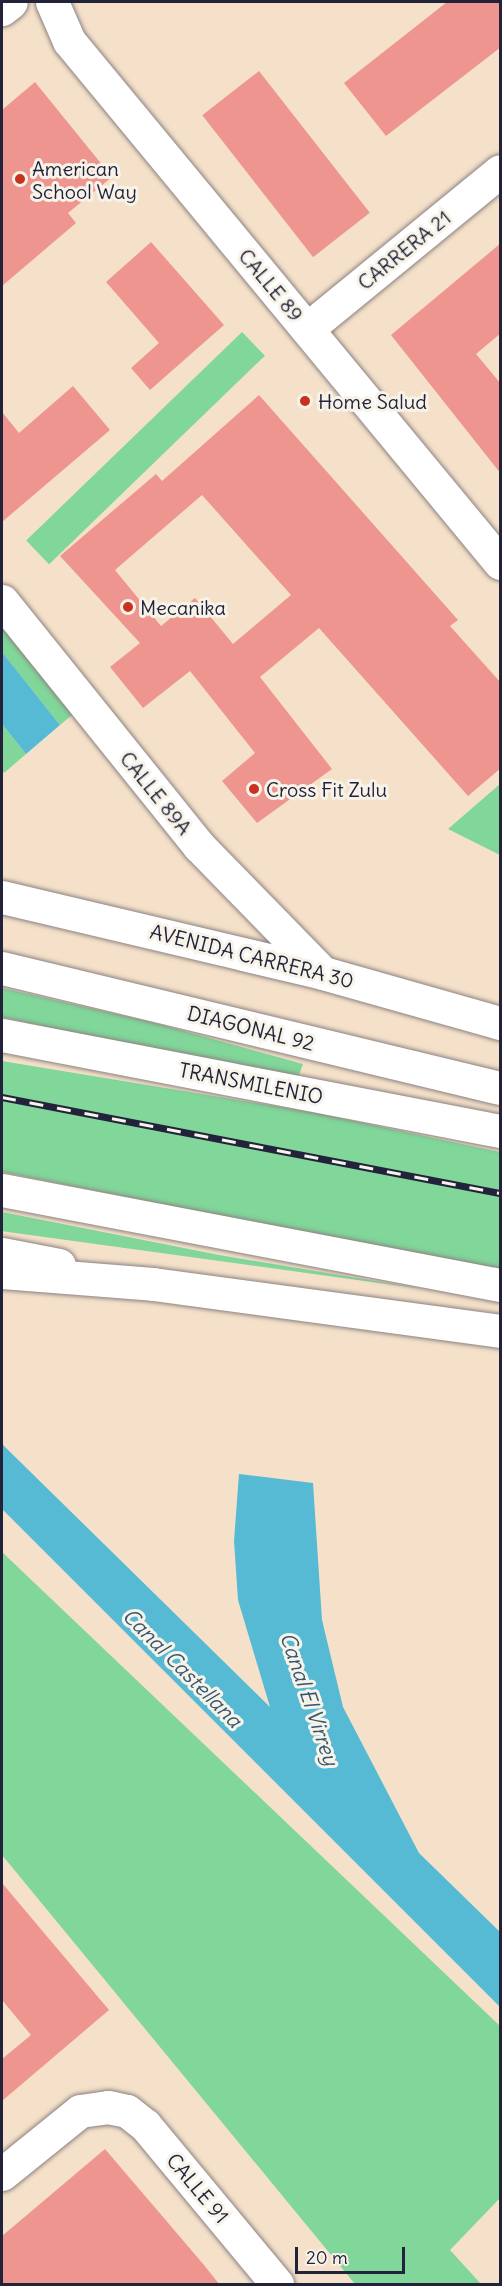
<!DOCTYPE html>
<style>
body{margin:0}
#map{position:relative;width:502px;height:2286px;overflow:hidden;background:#f5e1c9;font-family:Delius,sans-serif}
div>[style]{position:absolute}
.green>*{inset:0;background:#81d699;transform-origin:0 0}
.water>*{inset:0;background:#56bad4}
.building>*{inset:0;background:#ee958f;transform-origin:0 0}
.roads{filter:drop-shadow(0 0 2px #8c8282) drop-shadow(0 0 2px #8c8282)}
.minor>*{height:33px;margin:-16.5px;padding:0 16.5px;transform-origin:16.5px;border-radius:16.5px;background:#fff}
.major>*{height:33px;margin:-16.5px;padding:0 16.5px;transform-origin:16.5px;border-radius:16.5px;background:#fff}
.highway>*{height:33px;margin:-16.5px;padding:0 16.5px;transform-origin:16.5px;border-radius:16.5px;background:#fff}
.rail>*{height:7px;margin-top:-3.5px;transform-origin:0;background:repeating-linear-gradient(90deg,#f7f3e8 0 14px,#22223b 0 28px);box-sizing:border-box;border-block:2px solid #22223b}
.dots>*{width:16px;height:16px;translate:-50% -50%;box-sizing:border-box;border:3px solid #f7f3e8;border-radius:50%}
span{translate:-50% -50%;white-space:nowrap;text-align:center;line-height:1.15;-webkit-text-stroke:6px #f7f3e8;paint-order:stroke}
.poi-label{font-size:20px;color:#22223b}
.left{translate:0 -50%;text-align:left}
.street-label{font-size:20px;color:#22223b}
.water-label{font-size:21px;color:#345771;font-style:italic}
.frame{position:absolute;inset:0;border:3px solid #22223b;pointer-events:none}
.scale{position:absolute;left:295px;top:2247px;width:110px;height:27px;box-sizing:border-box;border:3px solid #22223b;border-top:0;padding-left:8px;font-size:18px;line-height:21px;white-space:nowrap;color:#22223b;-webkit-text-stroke:4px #f7f3e8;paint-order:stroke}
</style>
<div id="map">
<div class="green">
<div style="left:242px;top:332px;width:33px;height:300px;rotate:46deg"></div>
<div style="clip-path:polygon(2px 617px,78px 710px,60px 725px,2px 652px)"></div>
<div style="clip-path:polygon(2px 724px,26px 754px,4px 773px,2px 770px)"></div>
<div style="clip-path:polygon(500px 784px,500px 855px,448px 829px)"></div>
<div style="clip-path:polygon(2px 988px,151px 1022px,303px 1064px,296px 1083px,2px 1017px)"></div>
<div style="clip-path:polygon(2px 1061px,311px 1112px,500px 1152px,500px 1272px,2px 1172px)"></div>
<div style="clip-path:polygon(2px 1212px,219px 1255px,423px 1289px,8px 1232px,2px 1231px)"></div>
<div style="clip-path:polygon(2px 1552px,500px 2026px,500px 2198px,450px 2250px,481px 2284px,355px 2284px,2px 1855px)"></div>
</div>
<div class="water">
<div style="clip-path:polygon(2px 652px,60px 725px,26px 754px,2px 724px)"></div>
<div style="clip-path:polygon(2px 1444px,270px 1707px,238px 1600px,234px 1541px,239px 1474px,313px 1483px,322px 1620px,343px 1707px,419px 1853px,500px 1932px,500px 2007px,2px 1509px)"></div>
</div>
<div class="building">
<div style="clip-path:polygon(447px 2px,501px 2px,501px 47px,386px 136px,344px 83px)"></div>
<div style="left:259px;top:71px;width:180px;height:72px;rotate:52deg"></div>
<div style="clip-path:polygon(35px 82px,112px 177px,68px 213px,76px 223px,2px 286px,2px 110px)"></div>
<div style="clip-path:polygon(151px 242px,224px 325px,150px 390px,131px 368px,159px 343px,106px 282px)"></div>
<div style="clip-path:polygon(501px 243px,501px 333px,476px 354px,501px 384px,501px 474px,391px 335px)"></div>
<div style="clip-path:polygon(73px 386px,110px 430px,2px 522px,2px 412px,19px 433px)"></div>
<div style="clip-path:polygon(evenodd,259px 395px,458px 620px,450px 626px,501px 683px,501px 768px,468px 796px,319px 628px,260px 677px,332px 769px,257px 823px,222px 781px,255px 753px,190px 671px,143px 708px,110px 667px,140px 643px,60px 556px,156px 474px,162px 481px,259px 395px,202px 495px,291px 595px,233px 644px,195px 598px,161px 626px,115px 570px,202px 495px)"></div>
<div style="clip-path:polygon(2px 1883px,109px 2010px,2px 2101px,2px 2059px,31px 2035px,2px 2000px)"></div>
<div style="clip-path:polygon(105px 2149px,204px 2265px,219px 2284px,2px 2284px,2px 2236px)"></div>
</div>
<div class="roads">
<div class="minor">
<div style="left:52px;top:2px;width:43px;rotate:66.4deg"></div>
<div style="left:69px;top:41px;width:677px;rotate:50.45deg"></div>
<div style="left:307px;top:329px;width:249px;rotate:-39.3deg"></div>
<div style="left:2px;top:601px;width:314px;rotate:51.2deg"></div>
<div style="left:199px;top:846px;width:177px;rotate:45.7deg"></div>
<div style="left:2px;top:1035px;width:507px;rotate:10.91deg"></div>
<div style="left:2px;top:1190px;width:507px;rotate:10.8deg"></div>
<div style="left:2px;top:2174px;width:100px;rotate:-38.9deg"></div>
<div style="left:80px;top:2111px;width:28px;rotate:-8deg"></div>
<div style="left:108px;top:2107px;width:19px;rotate:12deg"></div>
<div style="left:127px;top:2111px;width:23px;rotate:38deg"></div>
<div style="left:145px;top:2125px;width:207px;rotate:50.3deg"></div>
</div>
<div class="major">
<div style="left:2px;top:968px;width:512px;rotate:13.55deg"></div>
<div style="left:2px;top:1254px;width:58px;rotate:10.9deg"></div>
</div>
<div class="highway">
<div style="left:2px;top:9px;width:11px;rotate:-38deg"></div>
<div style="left:2px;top:897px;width:330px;rotate:13.3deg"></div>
<div style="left:323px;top:973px;width:184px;rotate:15.8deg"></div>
<div style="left:2px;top:1272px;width:151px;rotate:4.5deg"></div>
<div style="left:153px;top:1284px;width:350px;rotate:7.7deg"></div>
</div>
</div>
<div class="rail">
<div style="left:2px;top:1097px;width:507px;rotate:10.91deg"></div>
</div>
<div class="dots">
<div style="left:20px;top:179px;background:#c8321e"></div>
<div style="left:305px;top:401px;background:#c8321e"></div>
<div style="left:128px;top:607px;background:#c8321e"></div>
<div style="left:254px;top:789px;background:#c8321e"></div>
</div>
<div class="poi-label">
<span class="left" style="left:32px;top:180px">American<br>School Way</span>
<span class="left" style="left:318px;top:401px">Home Salud</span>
<span class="left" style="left:140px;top:607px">Mecanika</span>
<span class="left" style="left:266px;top:789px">Cross Fit Zulu</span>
</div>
<div class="street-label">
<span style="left:404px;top:250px;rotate:-39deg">CARRERA 21</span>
<span style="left:271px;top:285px;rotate:50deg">CALLE 89</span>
<span style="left:156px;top:793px;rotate:51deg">CALLE 89A</span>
<span style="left:252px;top:956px;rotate:14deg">AVENIDA CARRERA 30</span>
<span style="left:251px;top:1028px;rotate:14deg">DIAGONAL 92</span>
<span style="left:251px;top:1083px;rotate:11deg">TRANSMILENIO</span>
<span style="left:198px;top:2188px;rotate:50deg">CALLE 91</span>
</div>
<div class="water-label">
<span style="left:182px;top:1668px;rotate:45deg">Canal Castellana</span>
<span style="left:309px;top:1699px;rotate:71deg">Canal El Virrey</span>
</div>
<div class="frame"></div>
<div class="scale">20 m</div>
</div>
